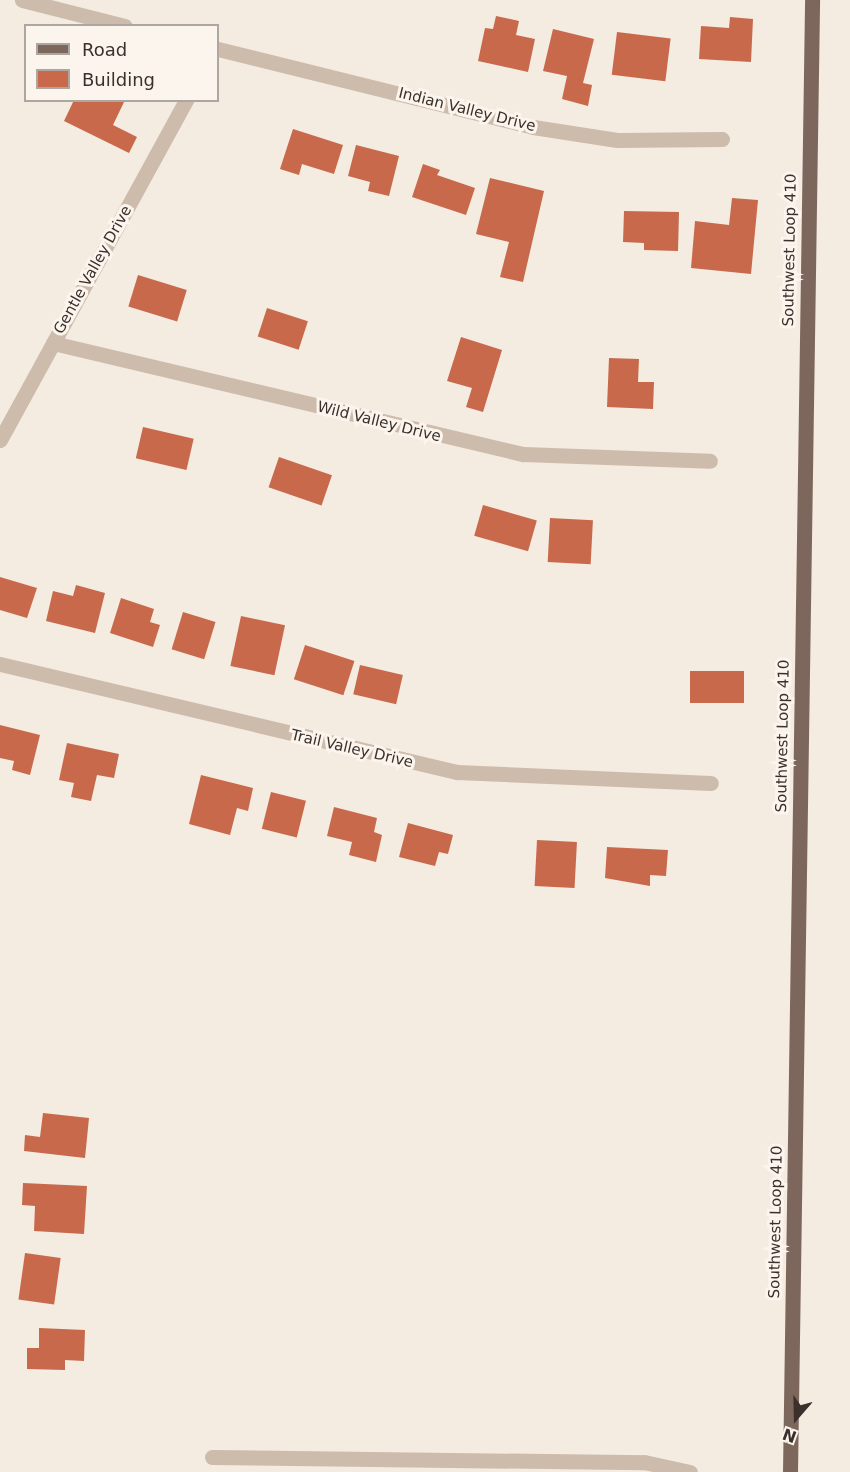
<!DOCTYPE html>
<style>
body{margin:0}
#map{position:relative;width:850px;height:1472px;overflow:hidden;background:#f4ebe1;font-family:"DejaVu Sans",sans-serif}
div>[style]{position:absolute}
.building>*{inset:0;background:#c8694b;transform-origin:0 0}
.minor>*{height:15px;margin:-7.5px;padding:0 7.5px;transform-origin:7.5px;border-radius:7.5px;background:#cdbbac}
.major>*{height:15px;margin:-7.5px;padding:0 7.5px;transform-origin:7.5px;border-radius:7.5px;background:#7d675c}
span{translate:-50% -50%;white-space:nowrap;text-align:center;line-height:1.15;-webkit-text-stroke:6px #fbf5ee;paint-order:stroke}
.street-label{font-size:15px;color:#3b302b}
.legend{position:absolute;left:24px;top:24px;width:195px;height:78px;box-sizing:border-box;background:#fbf5ee;border:2px solid #aea6a0;margin:0;padding:8px 10px;list-style:none;font-size:18px;color:#3b302b}
.legend li{display:flex;align-items:center;gap:12px;height:30px}
.legend b{width:30px;border:2px solid #aea6a0}
.north{position:absolute;left:766px;top:1388px;width:60px;height:60px;-webkit-text-stroke:4px #fbf5ee;paint-order:stroke;rotate:200deg;font-size:16px;font-weight:700;line-height:24px;text-align:center;color:#3b302b}
.north::after{content:'';display:block;margin:auto;width:21px;height:27px;background:#3b302b;clip-path:polygon(50% 0,100% 100%,50% 72%,0 100%)}
</style>
<div id="map">
<div class="building">
<div style="clip-path:polygon(496px 16px,519px 21px,516px 35px,535px 39px,528px 72px,478px 61px,485px 28px,493px 29px)"></div>
<div style="clip-path:polygon(730px 17px,753px 19px,751px 62px,699px 59px,701px 26px,729px 28px)"></div>
<div style="clip-path:polygon(553px 29px,594px 39px,583px 83px,592px 85px,588px 106px,562px 99px,567px 76px,543px 71px)"></div>
<div style="left:617px;top:32px;width:54px;height:43px;rotate:7deg"></div>
<div style="clip-path:polygon(74px 100px,125px 100px,113px 125px,137px 137px,129px 153px,64px 121px)"></div>
<div style="clip-path:polygon(293px 129px,343px 145px,334px 174px,302px 164px,299px 175px,280px 169px)"></div>
<div style="clip-path:polygon(356px 145px,399px 156px,389px 196px,368px 191px,370px 182px,348px 176px)"></div>
<div style="clip-path:polygon(423px 164px,440px 170px,437px 175px,475px 188px,466px 215px,412px 197px)"></div>
<div style="clip-path:polygon(490px 178px,544px 191px,523px 282px,500px 277px,509px 242px,476px 234px)"></div>
<div style="clip-path:polygon(732px 198px,758px 200px,751px 274px,691px 268px,695px 221px,729px 225px)"></div>
<div style="clip-path:polygon(624px 211px,679px 212px,678px 251px,644px 250px,644px 243px,623px 242px)"></div>
<div style="left:138px;top:275px;width:51px;height:33px;rotate:17deg"></div>
<div style="left:267px;top:308px;width:43px;height:30px;rotate:18deg"></div>
<div style="clip-path:polygon(461px 337px,502px 350px,483px 412px,466px 407px,472px 388px,447px 381px)"></div>
<div style="clip-path:polygon(609px 358px,639px 359px,638px 382px,654px 382px,653px 409px,607px 407px)"></div>
<div style="left:143px;top:427px;width:52px;height:32px;rotate:13deg"></div>
<div style="left:279px;top:457px;width:56px;height:32px;rotate:19deg"></div>
<div style="left:483px;top:505px;width:56px;height:32px;rotate:16deg"></div>
<div style="left:550px;top:518px;width:43px;height:44px;rotate:3deg"></div>
<div style="clip-path:polygon(0 577px,37px 588px,27px 618px,0 610px)"></div>
<div style="clip-path:polygon(76px 585px,105px 593px,95px 633px,46px 621px,53px 591px,73px 596px)"></div>
<div style="clip-path:polygon(121px 598px,154px 609px,150px 622px,160px 625px,153px 647px,110px 633px)"></div>
<div style="left:183px;top:612px;width:34px;height:39px;rotate:17deg"></div>
<div style="left:241px;top:616px;width:45px;height:51px;rotate:12deg"></div>
<div style="left:305px;top:645px;width:52px;height:36px;rotate:18deg"></div>
<div style="left:360px;top:665px;width:44px;height:30px;rotate:13deg"></div>
<div style="left:690px;top:671px;width:54px;height:32px"></div>
<div style="clip-path:polygon(0 725px,40px 735px,30px 775px,12px 770px,14px 761px,0 758px)"></div>
<div style="clip-path:polygon(67px 743px,119px 754px,114px 778px,97px 775px,91px 801px,71px 797px,74px 783px,59px 780px)"></div>
<div style="clip-path:polygon(201px 775px,253px 788px,248px 811px,237px 808px,230px 835px,189px 824px)"></div>
<div style="left:271px;top:792px;width:36px;height:38px;rotate:14deg"></div>
<div style="clip-path:polygon(334px 807px,377px 818px,374px 832px,382px 835px,376px 862px,349px 855px,352px 842px,327px 836px)"></div>
<div style="clip-path:polygon(408px 823px,453px 835px,448px 854px,439px 852px,435px 866px,399px 857px)"></div>
<div style="left:537px;top:840px;width:40px;height:46px;rotate:3deg"></div>
<div style="clip-path:polygon(607px 847px,668px 850px,666px 876px,650px 875px,650px 886px,605px 878px)"></div>
<div style="clip-path:polygon(43px 1113px,89px 1118px,85px 1158px,24px 1151px,25px 1135px,40px 1137px)"></div>
<div style="clip-path:polygon(23px 1183px,87px 1186px,84px 1234px,34px 1231px,35px 1206px,22px 1205px)"></div>
<div style="left:25px;top:1253px;width:36px;height:47px;rotate:8deg"></div>
<div style="clip-path:polygon(39px 1328px,85px 1330px,84px 1361px,65px 1360px,65px 1370px,27px 1369px,27px 1348px,39px 1348px)"></div>
</div>
<div class="minor">
<div style="left:22px;top:0;width:106px;rotate:14.2deg"></div>
<div style="left:218px;top:49px;width:325px;rotate:13.9deg"></div>
<div style="left:533px;top:127px;width:85px;rotate:8.8deg"></div>
<div style="left:617px;top:140px;width:105px;rotate:-0.5deg"></div>
<div style="left:53px;top:343px;width:483px;rotate:13.3deg"></div>
<div style="left:523px;top:454px;width:187px;rotate:2.1deg"></div>
<div style="left:0;top:440px;width:388px;rotate:-61.3deg"></div>
<div style="left:0;top:664px;width:470px;rotate:13.3deg"></div>
<div style="left:457px;top:772px;width:254px;rotate:2.5deg"></div>
<div style="left:212px;top:1457px;width:432px;rotate:0.7deg"></div>
<div style="left:644px;top:1462px;width:47px;rotate:12.3deg"></div>
</div>
<div class="major">
<div style="left:790px;top:1472px;width:1472px;rotate:-89.14deg"></div>
</div>
<div class="street-label">
<span style="left:467px;top:110px;rotate:14deg">Indian Valley Drive</span>
<span style="left:790px;top:250px;rotate:-89deg">Southwest Loop 410</span>
<span style="left:93px;top:270px;rotate:-61deg">Gentle Valley Drive</span>
<span style="left:379px;top:422px;rotate:14deg">Wild Valley Drive</span>
<span style="left:783px;top:736px;rotate:-89deg">Southwest Loop 410</span>
<span style="left:352px;top:749px;rotate:13deg">Trail Valley Drive</span>
<span style="left:776px;top:1222px;rotate:-89deg">Southwest Loop 410</span>
</div>
<ul class="legend">
<li><b style="height:8px;background:#7d675c"></b>Road</li>
<li><b style="height:16px;background:#c8694b"></b>Building</li>
</ul>
<div class="north">N</div>
</div>
